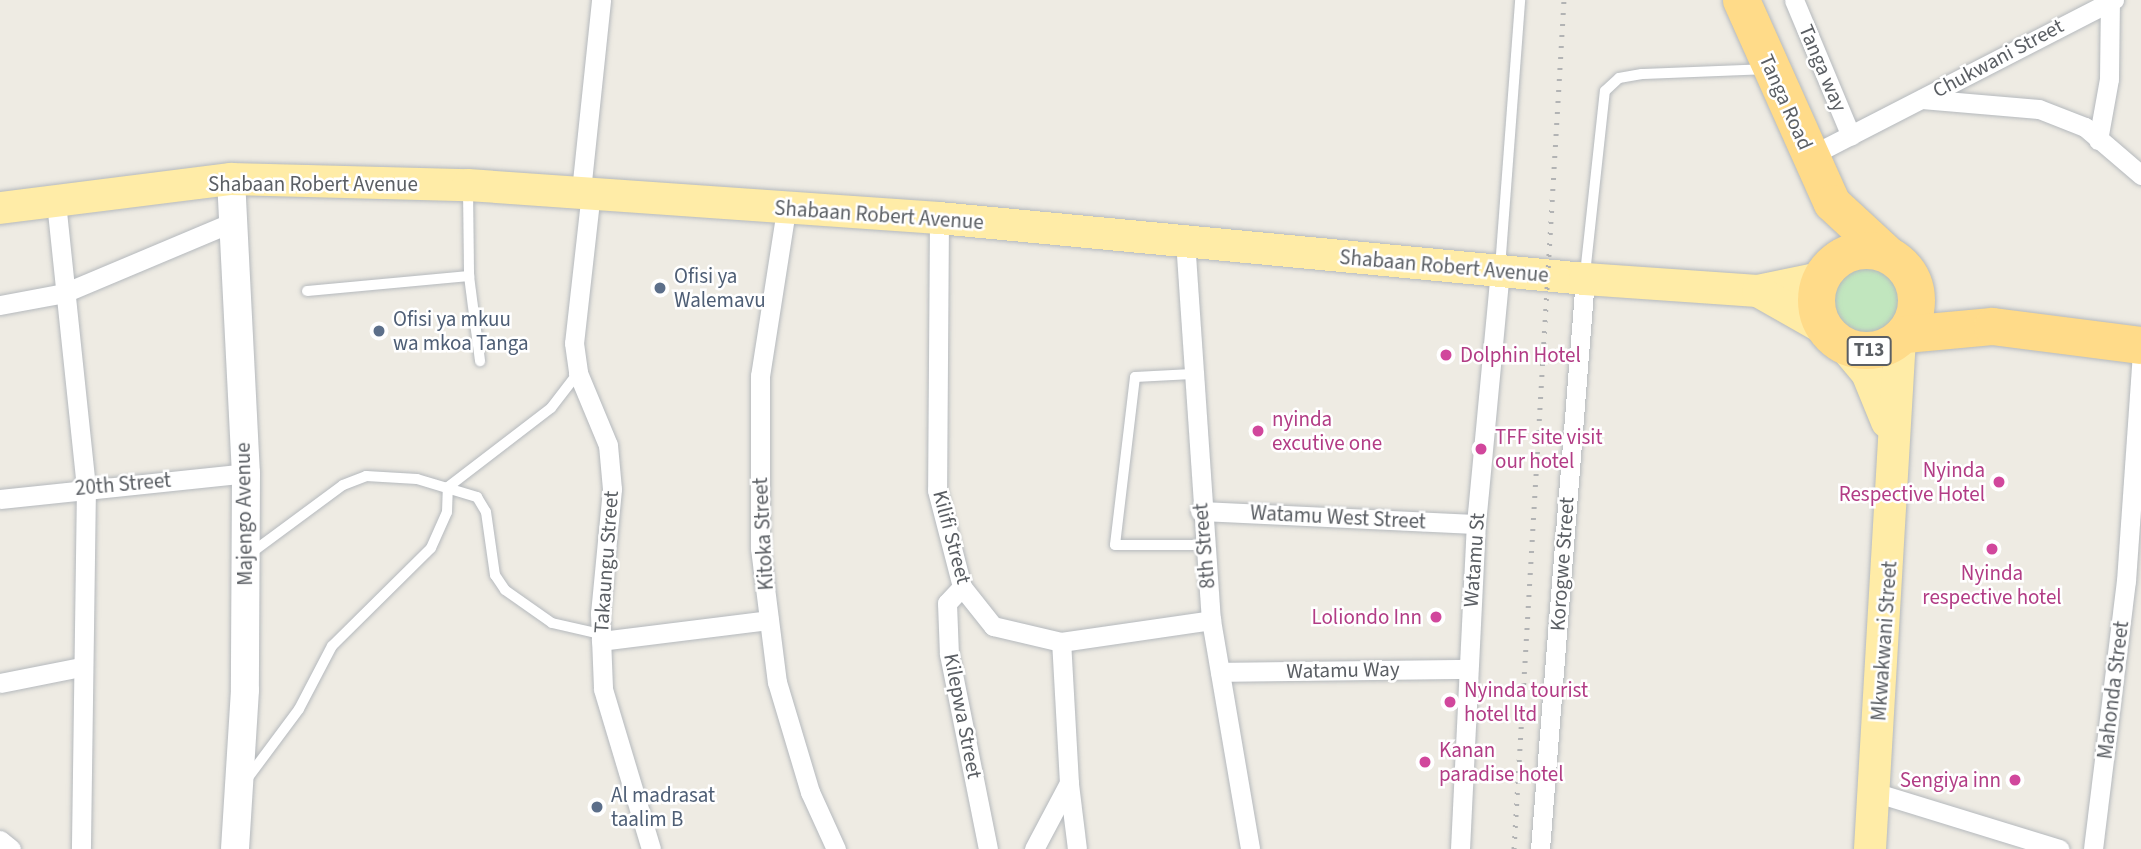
<!DOCTYPE html>
<style>
body{margin:0}
#map{position:relative;width:2141px;height:849px;overflow:hidden;background:#eeebe3;font-family:"Source Sans 3",sans-serif}
div>[style]{position:absolute}
.green>*{inset:0;background:#c1e6be}
.round{border-radius:50%}
.roads{filter:drop-shadow(0 0 2px #b5b9bd) drop-shadow(0 0 2px #b5b9bd)}
.lane>*{height:10px;margin:-5px;padding:0 5px;transform-origin:5px;border-radius:5px;background:#fff}
.street>*{height:19px;margin:-9.5px;padding:0 9.5px;transform-origin:9.5px;border-radius:9.5px;background:#fff}
.secondary>*{height:28px;margin:-14px;padding:0 14px;transform-origin:14px;border-radius:14px;background:#fff}
.primary>*{height:32px;margin:-16px;padding:0 16px;transform-origin:16px;border-radius:16px;background:#ffeca7}
.highway>*{height:37px;margin:-18.5px;padding:0 18.5px;transform-origin:18.5px;border-radius:18.5px;background:#ffdb89}
.highway>.ring{margin:-18.5px;padding:0;box-sizing:content-box;background:none;border:37px solid #ffdb89;border-radius:50%}
.rail>*{height:5px;margin-top:-2.5px;transform-origin:0;background:repeating-linear-gradient(90deg,#b2b3b4 0 2px,transparent 0 11px)}
.dots>*{width:19px;height:19px;translate:-50% -50%;box-sizing:border-box;border:4px solid #fff;border-radius:50%}
span{translate:-50% -50%;white-space:nowrap;text-align:center;line-height:1.15;-webkit-text-stroke:5px #fff;paint-order:stroke}
.shield-label span{padding:2px 5px;background:#fff;border:2px solid;border-radius:5px;-webkit-text-stroke-width:0}
.shield-label{font-size:19px;color:#5b5f64;font-weight:700}
.street-label{font-size:21px;color:#5b5f64}
.service-label{font-size:21px;color:#4e5e75}
.left{translate:0 -50%;text-align:left}
.hotel-label{font-size:21px;color:#b23c85}
.right{translate:-100% -50%;text-align:right}
</style>
<div id="map">
<div class="green">
<div class="round" style="left:1829px;top:257px;width:76px;height:76px"></div>
</div>
<div class="roads">
<div class="lane">
<div style="left:468px;top:189px;width:87px;rotate:89.3deg"></div>
<div style="left:1500px;top:268px;width:269px;rotate:-85.7deg"></div>
<div style="left:1585px;top:274px;width:184px;rotate:-83.8deg"></div>
<div style="left:1605px;top:91px;width:19px;rotate:-43deg"></div>
<div style="left:1619px;top:78px;width:23px;rotate:-10deg"></div>
<div style="left:1642px;top:74px;width:122px;rotate:-2.3deg"></div>
<div style="left:307px;top:291px;width:163px;rotate:-5.3deg"></div>
<div style="left:469px;top:276px;width:86px;rotate:82.6deg"></div>
<div style="left:1192px;top:374px;width:57px;rotate:177deg"></div>
<div style="left:1135px;top:377px;width:169px;rotate:96.8deg"></div>
<div style="left:1115px;top:545px;width:88px"></div>
<div style="left:251px;top:553px;width:114px;rotate:-36.5deg"></div>
<div style="left:343px;top:485px;width:25px;rotate:-21deg"></div>
<div style="left:366px;top:476px;width:51px;rotate:3.4deg"></div>
<div style="left:417px;top:479px;width:63px;rotate:16.7deg"></div>
<div style="left:477px;top:497px;width:17px;rotate:59deg"></div>
<div style="left:486px;top:512px;width:64px;rotate:81.9deg"></div>
<div style="left:495px;top:575px;width:18px;rotate:56deg"></div>
<div style="left:505px;top:590px;width:57px;rotate:35.1deg"></div>
<div style="left:552px;top:623px;width:49px;rotate:12.9deg"></div>
<div style="left:247px;top:779px;width:87px;rotate:-53.4deg"></div>
<div style="left:299px;top:709px;width:71px;rotate:-62.4deg"></div>
<div style="left:332px;top:646px;width:139px;rotate:-44.7deg"></div>
<div style="left:431px;top:548px;width:39px;rotate:-66deg"></div>
<div style="left:447px;top:512px;width:25px;rotate:-88deg"></div>
<div style="left:448px;top:487px;width:130px;rotate:-37.5deg"></div>
<div style="left:551px;top:408px;width:44px;rotate:-52.4deg"></div>
</div>
<div class="street">
<div style="left:1794px;top:0;width:147px;rotate:67.3deg"></div>
<div style="left:1922px;top:99px;width:117px;rotate:4.9deg"></div>
<div style="left:2039px;top:109px;width:49px;rotate:21.4deg"></div>
<div style="left:2085px;top:127px;width:74px;rotate:40.6deg"></div>
<div style="left:2098px;top:140px;width:62px;rotate:-79.8deg"></div>
<div style="left:2109px;top:79px;width:77px;rotate:-89.3deg"></div>
<div style="left:1810px;top:156px;width:342px;rotate:-27.2deg"></div>
<div style="left:581px;top:191px;width:192px;rotate:-84deg"></div>
<div style="left:591px;top:192px;width:152px;rotate:96.4deg"></div>
<div style="left:574px;top:343px;width:30px;rotate:82deg"></div>
<div style="left:578px;top:373px;width:78px;rotate:67.4deg"></div>
<div style="left:608px;top:445px;width:44px;rotate:84.8deg"></div>
<div style="left:612px;top:489px;width:125px;rotate:95.5deg"></div>
<div style="left:600px;top:613px;width:76px;rotate:87.7deg"></div>
<div style="left:603px;top:689px;width:167px;rotate:73.3deg"></div>
<div style="left:56px;top:202px;width:286px;rotate:84deg"></div>
<div style="left:86px;top:486px;width:363px;rotate:90.8deg"></div>
<div style="left:786px;top:210px;width:168px;rotate:98.9deg"></div>
<div style="left:760px;top:376px;width:172px;rotate:90deg"></div>
<div style="left:760px;top:548px;width:135px;rotate:82.8deg"></div>
<div style="left:777px;top:682px;width:115px;rotate:73.3deg"></div>
<div style="left:810px;top:792px;width:63px;rotate:65.5deg"></div>
<div style="left:939px;top:218px;width:272px;rotate:90.4deg"></div>
<div style="left:937px;top:490px;width:100px;rotate:75.5deg"></div>
<div style="left:962px;top:587px;width:50px;rotate:51.5deg"></div>
<div style="left:993px;top:626px;width:70px;rotate:13.2deg"></div>
<div style="left:1061px;top:642px;width:152px;rotate:-8.3deg"></div>
<div style="left:1185px;top:240px;width:381px;rotate:86.1deg"></div>
<div style="left:1211px;top:620px;width:232px;rotate:80.3deg"></div>
<div style="left:0;top:305px;width:65px;rotate:-10.6deg"></div>
<div style="left:64px;top:293px;width:183px;rotate:-22.8deg"></div>
<div style="left:0;top:499px;width:247px;rotate:-6deg"></div>
<div style="left:1200px;top:511px;width:276px;rotate:2.7deg"></div>
<div style="left:962px;top:587px;width:22px;rotate:133deg"></div>
<div style="left:947px;top:603px;width:51px;rotate:87.8deg"></div>
<div style="left:949px;top:654px;width:199px;rotate:78.7deg"></div>
<div style="left:601px;top:641px;width:169px;rotate:-7.1deg"></div>
<div style="left:1220px;top:672px;width:247px;rotate:-0.7deg"></div>
<div style="left:0;top:683px;width:83px;rotate:-11.2deg"></div>
<div style="left:1069px;top:784px;width:65px;rotate:83deg"></div>
<div style="left:1874px;top:792px;width:194px;rotate:17.1deg"></div>
<div style="left:0;top:840px;width:14px;rotate:39deg"></div>
<div style="left:1034px;top:849px;width:75px;rotate:-62.1deg"></div>
<div style="left:1069px;top:783px;width:141px;rotate:-93.2deg"></div>
<div style="left:1460px;top:849px;width:325px;rotate:-87.2deg"></div>
<div style="left:1476px;top:524px;width:253px;rotate:-84.6deg"></div>
<div style="left:1540px;top:849px;width:572px;rotate:-85.49deg"></div>
<div style="left:2093px;top:849px;width:270px;rotate:-83deg"></div>
<div style="left:2126px;top:581px;width:218px;rotate:-86deg"></div>
</div>
<div class="secondary">
<div style="left:231px;top:179px;width:294px;rotate:87.1deg"></div>
<div style="left:246px;top:473px;width:217px;rotate:90.3deg"></div>
<div style="left:245px;top:690px;width:159px;rotate:93.6deg"></div>
</div>
<div class="primary">
<div style="left:0;top:208px;width:233px;rotate:-7.2deg"></div>
<div style="left:231px;top:179px;width:237px;rotate:1.5deg"></div>
<div style="left:468px;top:185px;width:472px;rotate:4deg"></div>
<div style="left:939px;top:218px;width:649px;rotate:5.39deg"></div>
<div style="left:1585px;top:279px;width:173px;rotate:4deg"></div>
<div style="left:1758px;top:291px;width:64px;rotate:-11.7deg"></div>
<div style="left:1758px;top:291px;width:75px;rotate:29.6deg"></div>
<div style="left:1845px;top:347px;width:34px;rotate:50deg"></div>
<div style="left:1867px;top:373px;width:53px;rotate:67.8deg"></div>
<div style="left:1870px;top:849px;width:512px;rotate:-86.64deg"></div>
</div>
<div class="highway">
<div style="left:1741px;top:0;width:222px;rotate:65.9deg"></div>
<div style="left:1832px;top:203px;width:72px;rotate:42.8deg"></div>
<div class="ring" style="left:1816px;top:250px;width:63px;height:63px"></div>
<div style="left:1905px;top:334px;width:87px;rotate:-5.3deg"></div>
<div style="left:1992px;top:326px;width:150px;rotate:7.3deg"></div>
</div>
</div>
<div class="rail">
<div style="left:1514px;top:849px;width:850px;rotate:-86.63deg"></div>
</div>
<div class="dots">
<div style="left:660px;top:288px;background:#5c6f8a"></div>
<div style="left:379px;top:331px;background:#5c6f8a"></div>
<div style="left:1446px;top:355px;background:#d1479c"></div>
<div style="left:1258px;top:431px;background:#d1479c"></div>
<div style="left:1481px;top:449px;background:#d1479c"></div>
<div style="left:1999px;top:482px;background:#d1479c"></div>
<div style="left:1992px;top:549px;background:#d1479c"></div>
<div style="left:1436px;top:617px;background:#d1479c"></div>
<div style="left:1450px;top:702px;background:#d1479c"></div>
<div style="left:1425px;top:762px;background:#d1479c"></div>
<div style="left:2015px;top:780px;background:#d1479c"></div>
<div style="left:597px;top:807px;background:#5c6f8a"></div>
</div>
<div class="shield-label">
<span style="left:1869px;top:351px">T13</span>
</div>
<div class="street-label">
<span style="left:1998px;top:58px;rotate:-28deg">Chukwani Street</span>
<span style="left:1823px;top:68px;rotate:67deg">Tanga way</span>
<span style="left:1786px;top:102px;rotate:66deg">Tanga Road</span>
<span style="left:313px;top:184px">Shabaan Robert Avenue</span>
<span style="left:879px;top:215px;rotate:4deg">Shabaan Robert Avenue</span>
<span style="left:1444px;top:266px;rotate:5deg">Shabaan Robert Avenue</span>
<span style="left:123px;top:484px;rotate:-5deg">20th Street</span>
<span style="left:244px;top:514px;rotate:-91deg">Majengo Avenue</span>
<span style="left:1338px;top:517px;rotate:3deg">Watamu West Street</span>
<span style="left:763px;top:534px;rotate:-93deg">Kitoka Street</span>
<span style="left:952px;top:537px;rotate:75deg">Kilifi Street</span>
<span style="left:1204px;top:546px;rotate:-95deg">8th Street</span>
<span style="left:1474px;top:560px;rotate:-86deg">Watamu St</span>
<span style="left:606px;top:562px;rotate:-86deg">Takaungu Street</span>
<span style="left:1562px;top:564px;rotate:-86deg">Korogwe Street</span>
<span style="left:1884px;top:641px;rotate:-86deg">Mkwakwani Street</span>
<span style="left:1343px;top:670px;rotate:-1deg">Watamu Way</span>
<span style="left:2113px;top:690px;rotate:-83deg">Mahonda Street</span>
<span style="left:963px;top:716px;rotate:79deg">Kilepwa Street</span>
</div>
<div class="service-label">
<span class="left" style="left:674px;top:288px">Ofisi ya<br>Walemavu</span>
<span class="left" style="left:393px;top:331px">Ofisi ya mkuu<br>wa mkoa Tanga</span>
<span class="left" style="left:611px;top:807px">Al madrasat<br>taalim B</span>
</div>
<div class="hotel-label">
<span class="left" style="left:1460px;top:355px">Dolphin Hotel</span>
<span class="left" style="left:1272px;top:431px">nyinda<br>excutive one</span>
<span class="left" style="left:1495px;top:449px">TFF site visit<br>our hotel</span>
<span class="right" style="left:1985px;top:482px">Nyinda<br>Respective Hotel</span>
<span style="left:1992px;top:585px">Nyinda<br>respective hotel</span>
<span class="right" style="left:1422px;top:617px">Loliondo Inn</span>
<span class="left" style="left:1464px;top:702px">Nyinda tourist<br>hotel ltd</span>
<span class="left" style="left:1439px;top:762px">Kanan<br>paradise hotel</span>
<span class="right" style="left:2001px;top:780px">Sengiya inn</span>
</div>
</div>
